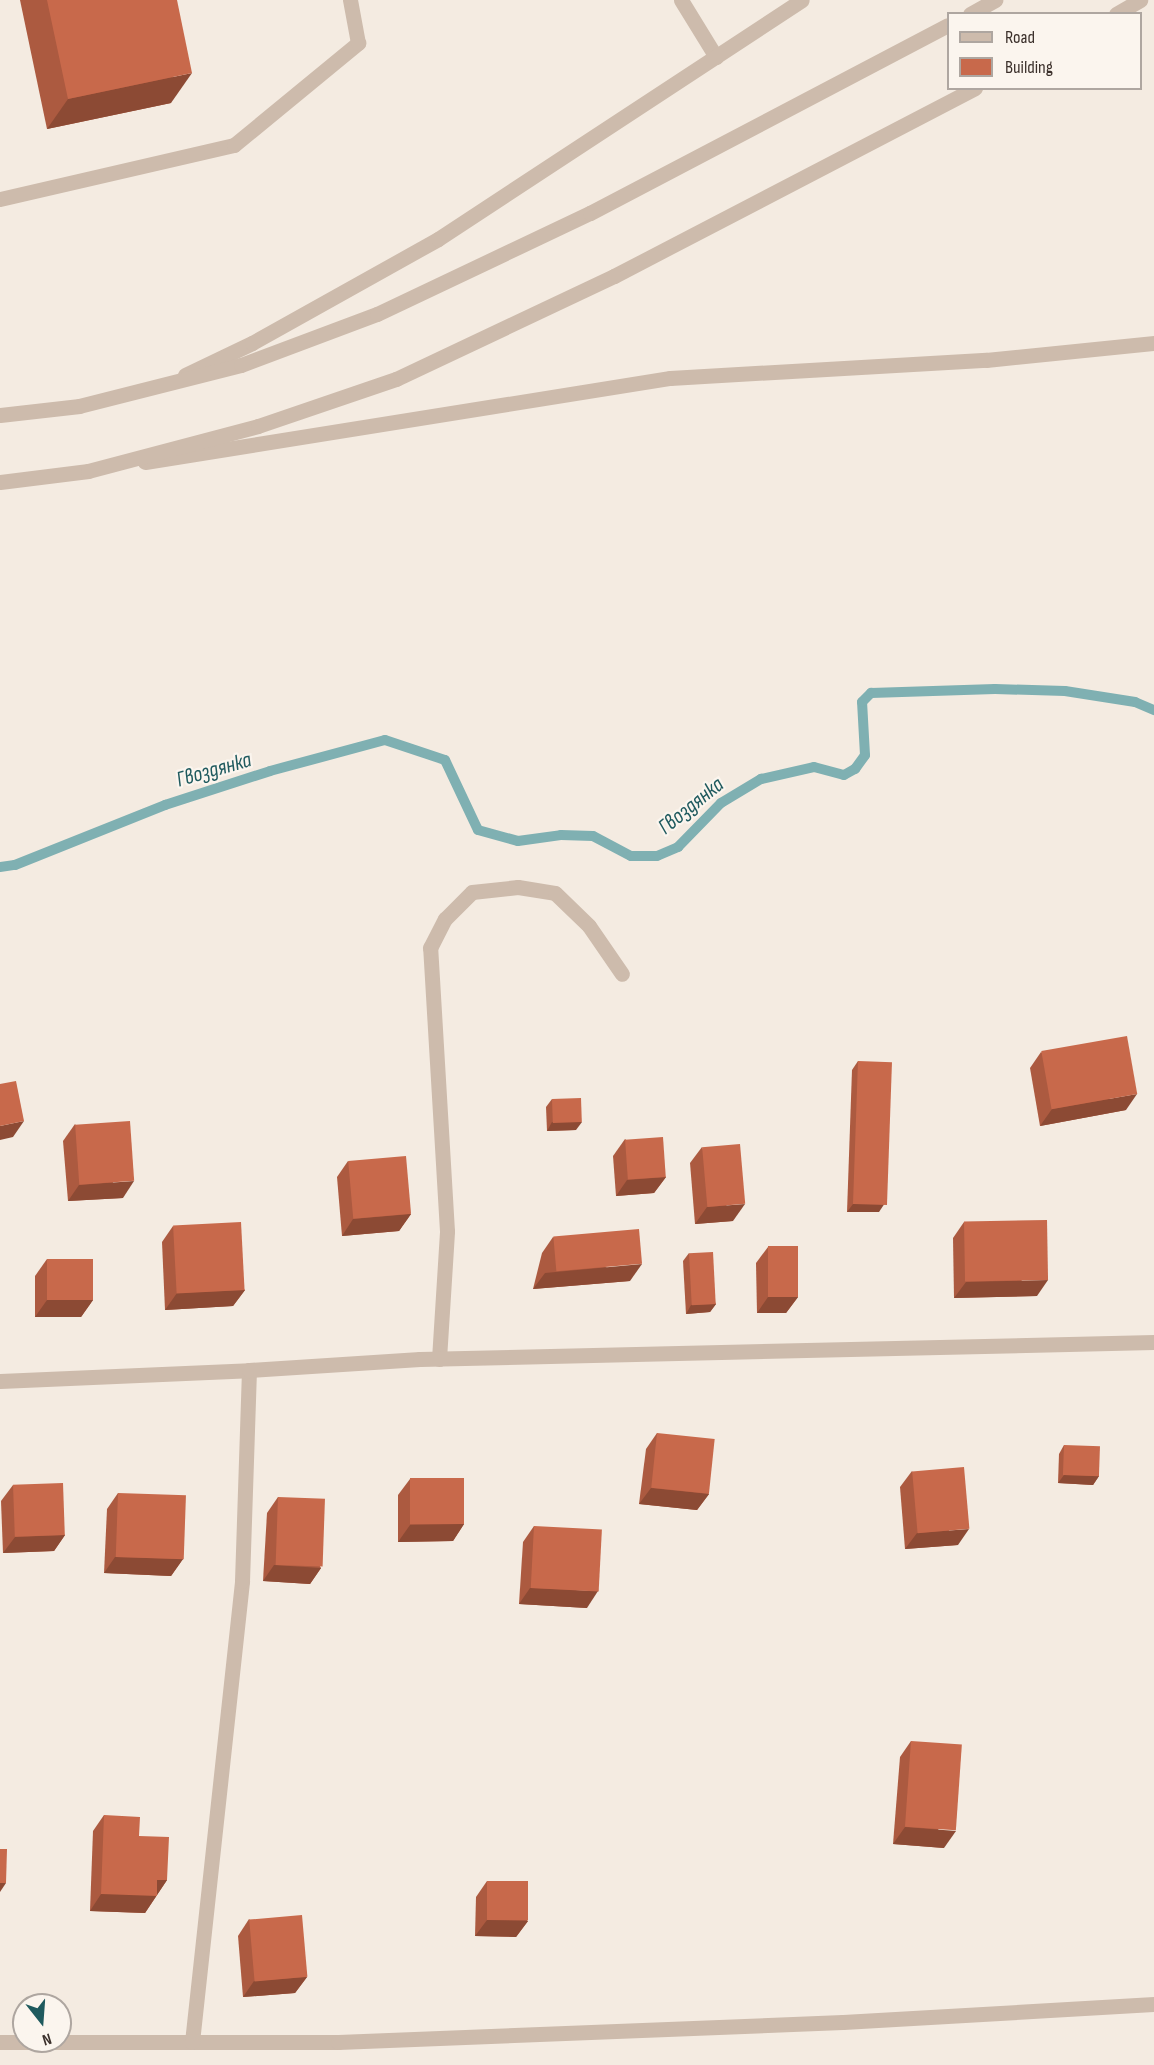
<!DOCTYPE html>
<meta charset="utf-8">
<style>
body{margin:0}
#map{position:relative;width:1154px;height:2065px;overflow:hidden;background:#f4ebe1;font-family:"Sofia Sans Condensed",sans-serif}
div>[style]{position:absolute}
.stream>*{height:10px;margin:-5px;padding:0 5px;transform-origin:5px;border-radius:5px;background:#7fb0b2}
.service>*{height:15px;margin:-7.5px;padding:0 7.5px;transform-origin:7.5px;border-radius:7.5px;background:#cdbbac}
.minor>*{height:15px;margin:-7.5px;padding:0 7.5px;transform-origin:7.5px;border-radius:7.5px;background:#cdbbac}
.tertiary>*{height:15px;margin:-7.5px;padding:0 7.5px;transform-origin:7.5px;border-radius:7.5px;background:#cdbbac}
.wall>*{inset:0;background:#ac5a40}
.shaded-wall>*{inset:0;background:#8c4a34}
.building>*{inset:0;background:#c8694b;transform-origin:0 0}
span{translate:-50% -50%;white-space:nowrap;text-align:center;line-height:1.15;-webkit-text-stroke:4.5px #fbf5ee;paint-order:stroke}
.water-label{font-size:22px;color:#1f5a5e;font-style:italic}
.legend{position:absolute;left:947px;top:12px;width:195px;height:78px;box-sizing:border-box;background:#fbf5ee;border:2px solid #aea6a0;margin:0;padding:8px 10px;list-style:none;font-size:18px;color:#3b302b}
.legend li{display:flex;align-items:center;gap:12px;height:30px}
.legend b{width:30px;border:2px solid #aea6a0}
.north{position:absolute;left:12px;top:1993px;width:60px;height:60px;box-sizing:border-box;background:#fbf5ee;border:2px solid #aea6a0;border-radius:50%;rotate:163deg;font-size:16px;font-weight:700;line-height:24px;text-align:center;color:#3b302b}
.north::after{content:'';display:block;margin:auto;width:21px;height:27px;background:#1f5a5e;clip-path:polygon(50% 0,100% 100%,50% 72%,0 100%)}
</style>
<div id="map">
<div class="stream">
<div style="left:0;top:867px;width:15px;rotate:-8deg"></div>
<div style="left:15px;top:865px;width:162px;rotate:-21.8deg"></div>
<div style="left:165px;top:805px;width:110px;rotate:-17.9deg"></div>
<div style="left:270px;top:771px;width:119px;rotate:-15.1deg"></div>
<div style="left:385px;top:740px;width:63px;rotate:18.4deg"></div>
<div style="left:445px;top:760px;width:77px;rotate:64.8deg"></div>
<div style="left:478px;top:830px;width:41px;rotate:15.4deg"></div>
<div style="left:518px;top:841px;width:43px;rotate:-7.9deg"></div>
<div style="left:561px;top:835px;width:32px;rotate:2deg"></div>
<div style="left:593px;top:836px;width:43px;rotate:27.8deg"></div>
<div style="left:631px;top:856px;width:26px"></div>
<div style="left:657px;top:856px;width:23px;rotate:-23deg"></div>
<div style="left:678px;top:847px;width:62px;rotate:-45.7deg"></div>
<div style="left:721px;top:803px;width:47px;rotate:-31deg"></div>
<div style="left:761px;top:779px;width:54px;rotate:-12.8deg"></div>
<div style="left:814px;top:767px;width:31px;rotate:15deg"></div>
<div style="left:844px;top:775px;width:13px;rotate:-29deg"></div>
<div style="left:855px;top:769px;width:17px;rotate:-54deg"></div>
<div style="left:865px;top:755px;width:53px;rotate:-93.2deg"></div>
<div style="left:862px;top:702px;width:13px;rotate:-45deg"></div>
<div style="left:871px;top:693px;width:124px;rotate:-1.8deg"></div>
<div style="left:995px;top:689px;width:70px;rotate:1.6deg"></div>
<div style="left:1065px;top:691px;width:71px;rotate:8.9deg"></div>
<div style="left:1135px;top:702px;width:21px;rotate:23deg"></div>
</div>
<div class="service">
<div style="left:681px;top:0;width:67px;rotate:58.4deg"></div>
<div style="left:0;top:199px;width:240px;rotate:-13deg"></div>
<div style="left:234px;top:145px;width:161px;rotate:-39.4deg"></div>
<div style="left:358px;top:43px;width:44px;rotate:-100.5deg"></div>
<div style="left:185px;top:375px;width:74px;rotate:-25.5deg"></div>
<div style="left:252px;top:343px;width:213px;rotate:-29.2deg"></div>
<div style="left:438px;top:239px;width:435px;rotate:-33.3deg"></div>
<div style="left:145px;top:462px;width:532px;rotate:-9.09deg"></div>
<div style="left:670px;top:378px;width:317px;rotate:-3.3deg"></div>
<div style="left:986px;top:360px;width:169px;rotate:-5.8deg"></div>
<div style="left:439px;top:1359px;width:128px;rotate:-86.4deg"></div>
<div style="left:447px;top:1231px;width:284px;rotate:-93.4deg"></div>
<div style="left:430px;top:948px;width:33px;rotate:-63deg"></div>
<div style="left:445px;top:919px;width:38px;rotate:-45deg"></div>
<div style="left:472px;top:892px;width:46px;rotate:-6.2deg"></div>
<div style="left:518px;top:887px;width:37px;rotate:9deg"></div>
<div style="left:555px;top:893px;width:47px;rotate:44.1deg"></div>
<div style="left:589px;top:926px;width:58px;rotate:55.5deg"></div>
<div style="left:0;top:2042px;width:338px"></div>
<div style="left:338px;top:2042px;width:505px;rotate:-2.27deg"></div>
<div style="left:843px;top:2022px;width:312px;rotate:-3.3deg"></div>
<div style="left:192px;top:2042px;width:464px;rotate:-83.8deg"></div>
<div style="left:242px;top:1581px;width:211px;rotate:-88.1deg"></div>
</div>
<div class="minor">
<div style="left:0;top:1381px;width:249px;rotate:-2.5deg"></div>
<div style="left:249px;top:1370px;width:171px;rotate:-3.7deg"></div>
<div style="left:420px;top:1359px;width:734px;rotate:-1.33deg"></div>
</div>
<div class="tertiary">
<div style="left:970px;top:14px;width:29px;rotate:-29deg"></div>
<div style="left:1116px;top:14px;width:28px;rotate:-30deg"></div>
<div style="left:0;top:415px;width:80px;rotate:-6.5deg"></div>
<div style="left:79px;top:406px;width:167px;rotate:-14.2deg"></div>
<div style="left:241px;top:365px;width:145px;rotate:-20.6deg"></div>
<div style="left:377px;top:314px;width:236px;rotate:-25.4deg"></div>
<div style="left:590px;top:213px;width:404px;rotate:-27.7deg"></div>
<div style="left:0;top:482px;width:89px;rotate:-7.1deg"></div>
<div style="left:88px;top:471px;width:176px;rotate:-14.8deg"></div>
<div style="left:258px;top:426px;width:146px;rotate:-18.8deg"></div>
<div style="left:396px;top:379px;width:241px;rotate:-25.3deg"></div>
<div style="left:614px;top:276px;width:407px;rotate:-27.5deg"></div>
</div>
<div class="wall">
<div style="clip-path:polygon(20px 0,177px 0,171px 103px,47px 129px)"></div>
<div style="clip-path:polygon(1041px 1052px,1126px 1110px,1040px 1126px,1030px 1068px)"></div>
<div style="clip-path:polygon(858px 1061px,879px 1212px,847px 1212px,852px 1070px)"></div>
<div style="clip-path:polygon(552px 1099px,576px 1130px,547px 1131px,546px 1107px)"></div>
<div style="clip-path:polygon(75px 1124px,123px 1198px,68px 1201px,63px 1141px)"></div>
<div style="clip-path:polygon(625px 1139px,666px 1177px,654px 1193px,616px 1196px,613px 1156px)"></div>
<div style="clip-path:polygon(702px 1147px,733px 1221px,695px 1224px,690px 1163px)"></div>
<div style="clip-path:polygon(348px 1161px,411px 1214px,399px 1231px,342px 1236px,337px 1177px)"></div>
<div style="clip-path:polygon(964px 1222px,1037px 1296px,954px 1298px,953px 1238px)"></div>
<div style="clip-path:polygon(173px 1226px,245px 1290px,233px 1306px,165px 1310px,162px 1242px)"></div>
<div style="clip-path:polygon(553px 1237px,630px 1281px,533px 1289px,542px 1253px)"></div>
<div style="clip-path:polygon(768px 1247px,798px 1297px,786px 1313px,757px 1313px,756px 1263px)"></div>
<div style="clip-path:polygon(689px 1253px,716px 1304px,710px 1312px,686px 1314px,683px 1261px)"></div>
<div style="clip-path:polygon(47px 1259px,93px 1300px,81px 1317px,35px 1317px,35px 1276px)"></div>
<div style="clip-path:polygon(657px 1433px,709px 1494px,697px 1510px,639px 1504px,646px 1449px)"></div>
<div style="clip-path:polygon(1064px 1445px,1099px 1476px,1093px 1485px,1058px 1483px,1059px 1454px)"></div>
<div style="clip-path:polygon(912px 1471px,958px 1545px,905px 1549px,900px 1487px)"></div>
<div style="clip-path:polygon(410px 1479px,464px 1524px,453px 1541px,398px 1542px,398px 1495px)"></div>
<div style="clip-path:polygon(13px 1485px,65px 1535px,54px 1551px,3px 1553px,1px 1501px)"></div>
<div style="clip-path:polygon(118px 1493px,183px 1559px,171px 1576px,104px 1573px,107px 1509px)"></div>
<div style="clip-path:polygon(278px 1497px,321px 1568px,310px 1584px,263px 1581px,267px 1513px)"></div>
<div style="clip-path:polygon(534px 1526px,587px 1608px,519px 1604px,523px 1542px)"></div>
<div style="clip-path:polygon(911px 1741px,944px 1848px,893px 1844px,900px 1757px)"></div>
<div style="clip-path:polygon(104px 1815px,139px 1836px,167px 1880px,145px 1913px,90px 1911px,93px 1831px)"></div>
<div style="clip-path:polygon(487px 1881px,528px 1921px,516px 1937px,475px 1936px,476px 1897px)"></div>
<div style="clip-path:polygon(249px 1919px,307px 1977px,295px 1993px,243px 1997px,238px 1936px)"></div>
</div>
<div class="shaded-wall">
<div style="clip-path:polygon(192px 73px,171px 103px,47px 129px,68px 99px)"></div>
<div style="clip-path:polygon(1137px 1094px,1126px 1110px,1040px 1126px,1052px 1109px)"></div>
<div style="clip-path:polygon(24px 1121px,13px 1137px,0 1140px,0 1126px)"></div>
<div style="clip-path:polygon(552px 1122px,582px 1122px,576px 1130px,547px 1131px)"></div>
<div style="clip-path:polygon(666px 1177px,654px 1193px,616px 1196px,627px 1180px)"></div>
<div style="clip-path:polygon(134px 1181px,123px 1198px,68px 1201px,79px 1185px)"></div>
<div style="clip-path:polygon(885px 1203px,879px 1212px,847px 1212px,853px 1204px)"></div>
<div style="clip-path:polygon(745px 1204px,733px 1221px,695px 1224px,707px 1207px)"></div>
<div style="clip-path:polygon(411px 1214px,399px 1231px,342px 1236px,353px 1219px)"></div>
<div style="clip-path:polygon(642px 1264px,630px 1281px,533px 1289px,545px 1273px)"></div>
<div style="clip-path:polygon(1048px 1280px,1037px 1296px,954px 1298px,966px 1282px)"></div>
<div style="clip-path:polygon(245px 1290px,233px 1306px,165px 1310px,177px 1293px)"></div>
<div style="clip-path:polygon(768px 1297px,798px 1297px,786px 1313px,757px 1313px)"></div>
<div style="clip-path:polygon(47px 1300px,93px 1300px,81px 1317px,35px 1317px)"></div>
<div style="clip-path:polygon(716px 1304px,710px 1312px,686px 1314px,691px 1305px)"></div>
<div style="clip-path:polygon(1064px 1475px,1099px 1476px,1093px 1485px,1058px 1483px)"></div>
<div style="clip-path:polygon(651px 1488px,709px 1494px,697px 1510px,639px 1504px)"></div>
<div style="clip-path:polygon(464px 1524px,453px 1541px,398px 1542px,410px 1525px)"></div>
<div style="clip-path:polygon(969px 1529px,958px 1545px,905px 1549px,917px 1533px)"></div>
<div style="clip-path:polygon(65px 1535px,54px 1551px,3px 1553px,15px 1537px)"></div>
<div style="clip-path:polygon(115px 1557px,183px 1559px,171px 1576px,104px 1573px)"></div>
<div style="clip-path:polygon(274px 1565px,321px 1568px,310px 1584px,263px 1581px)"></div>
<div style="clip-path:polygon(530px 1588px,598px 1591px,587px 1608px,519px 1604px)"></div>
<div style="clip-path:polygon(905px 1827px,956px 1831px,944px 1848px,893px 1844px)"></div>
<div style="clip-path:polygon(157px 1880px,167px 1880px,145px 1913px,90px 1911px,101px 1894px)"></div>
<div style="clip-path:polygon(0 1883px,6px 1883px,0 1892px)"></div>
<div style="clip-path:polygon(487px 1920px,528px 1921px,516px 1937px,475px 1936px)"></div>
<div style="clip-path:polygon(307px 1977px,295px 1993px,243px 1997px,254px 1981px)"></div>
</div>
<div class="building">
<div style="clip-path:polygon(47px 0,177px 0,192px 73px,68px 99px)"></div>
<div style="left:1127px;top:1036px;width:59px;height:87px;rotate:80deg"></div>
<div style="left:858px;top:1061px;width:34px;height:143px;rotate:2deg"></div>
<div style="clip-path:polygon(16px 1081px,24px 1121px,0 1126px,0 1084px)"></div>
<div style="left:581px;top:1098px;width:24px;height:29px;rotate:88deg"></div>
<div style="left:130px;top:1121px;width:60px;height:55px;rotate:86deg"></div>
<div style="left:663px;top:1137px;width:40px;height:38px;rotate:86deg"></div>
<div style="left:740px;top:1144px;width:60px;height:38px;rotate:85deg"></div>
<div style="left:406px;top:1156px;width:58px;height:58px;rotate:85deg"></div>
<div style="left:1047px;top:1220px;width:60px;height:83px;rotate:89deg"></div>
<div style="left:241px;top:1222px;width:68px;height:68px;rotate:87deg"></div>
<div style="left:639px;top:1229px;width:35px;height:86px;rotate:85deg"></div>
<div style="left:798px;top:1246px;width:51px;height:30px;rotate:90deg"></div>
<div style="left:713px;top:1252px;width:52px;height:24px;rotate:87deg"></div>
<div style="left:47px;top:1259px;width:46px;height:41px"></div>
<div style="left:657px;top:1433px;width:58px;height:55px;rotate:6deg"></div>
<div style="left:1064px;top:1445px;width:36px;height:30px;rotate:2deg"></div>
<div style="left:964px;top:1467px;width:62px;height:52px;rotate:85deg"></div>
<div style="left:464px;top:1478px;width:46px;height:54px;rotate:90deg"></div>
<div style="left:63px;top:1483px;width:52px;height:50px;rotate:88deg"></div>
<div style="left:118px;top:1493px;width:68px;height:64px;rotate:2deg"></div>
<div style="left:278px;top:1497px;width:47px;height:68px;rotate:2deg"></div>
<div style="left:534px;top:1526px;width:68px;height:62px;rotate:3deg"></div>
<div style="left:911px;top:1741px;width:51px;height:86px;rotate:4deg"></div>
<div style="clip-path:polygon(104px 1815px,140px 1817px,139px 1836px,169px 1837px,167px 1880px,157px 1880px,157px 1896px,101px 1894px)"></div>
<div style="clip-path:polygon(0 1849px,7px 1849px,6px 1883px,0 1883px)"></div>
<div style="left:487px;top:1881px;width:41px;height:39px"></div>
<div style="left:302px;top:1915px;width:62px;height:53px;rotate:85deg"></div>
</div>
<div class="water-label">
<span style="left:214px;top:770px;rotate:-16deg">Гвоздянка</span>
<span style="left:691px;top:806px;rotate:-39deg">Гвоздянка</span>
</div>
<ul class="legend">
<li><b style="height:8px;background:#cdbbac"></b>Road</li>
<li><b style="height:16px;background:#c8694b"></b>Building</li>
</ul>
<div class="north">N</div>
</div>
